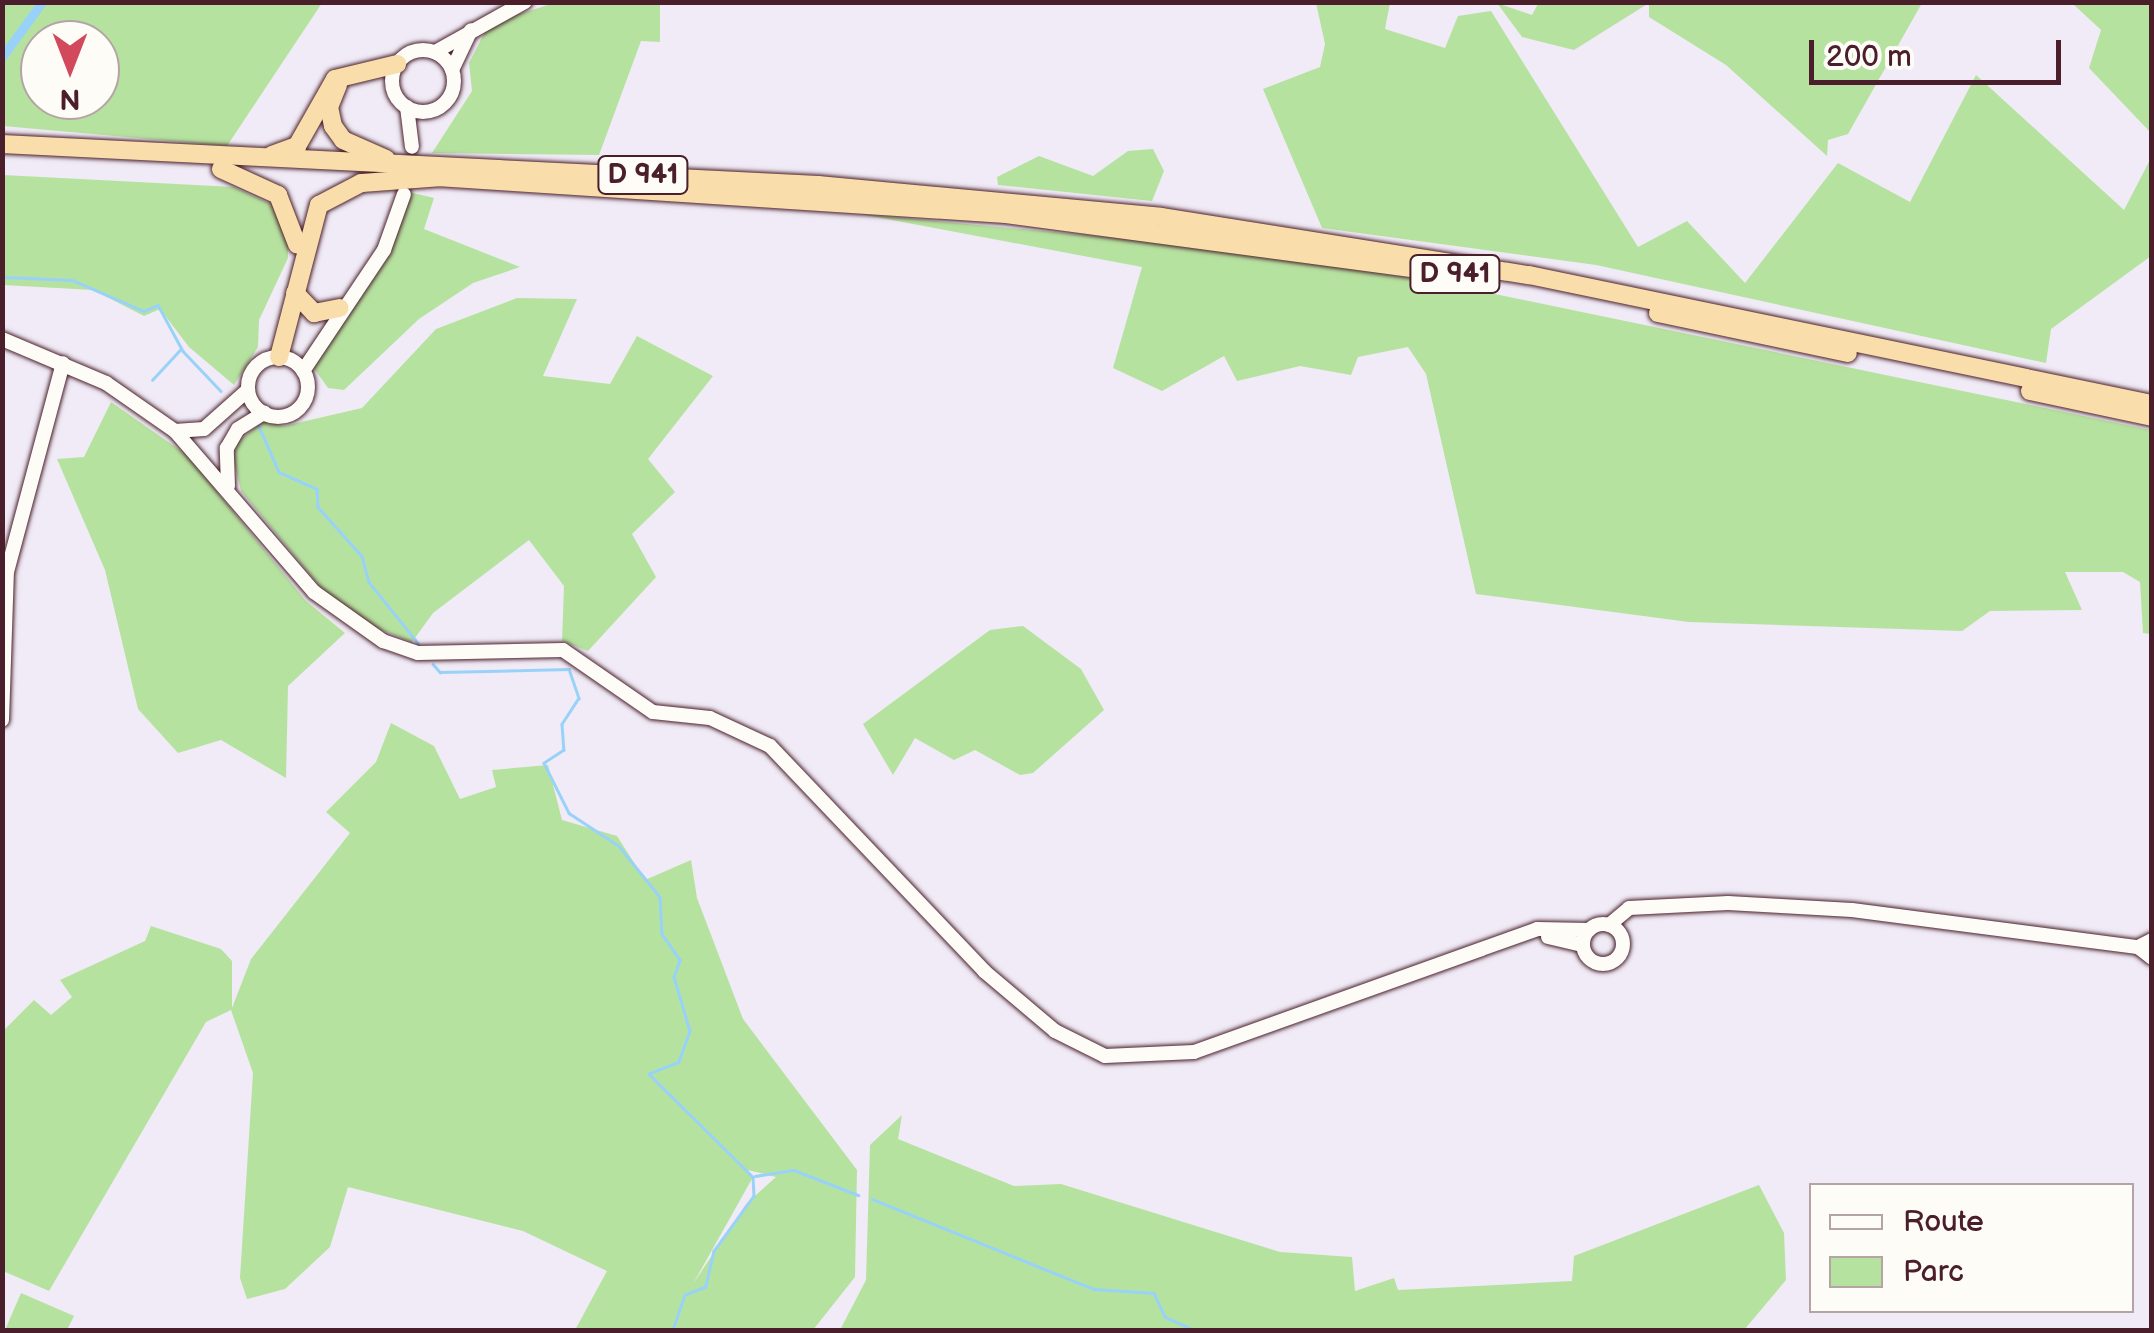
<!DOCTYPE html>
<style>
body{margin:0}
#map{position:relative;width:2154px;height:1333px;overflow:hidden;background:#f0ebf6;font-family:"Balsamiq Sans",sans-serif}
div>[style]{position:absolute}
.green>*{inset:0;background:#b6e2a0}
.stream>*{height:2.5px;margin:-1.25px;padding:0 1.25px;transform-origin:1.25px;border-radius:1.25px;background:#99d2f9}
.canal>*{height:9px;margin:-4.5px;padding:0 4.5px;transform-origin:4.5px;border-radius:4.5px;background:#99d2f9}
.roads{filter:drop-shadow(0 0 2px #4a1f2b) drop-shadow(0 0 2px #4a1f2b)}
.secondary>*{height:14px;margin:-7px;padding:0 7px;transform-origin:7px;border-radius:7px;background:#fdfcf7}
.secondary>.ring{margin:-7px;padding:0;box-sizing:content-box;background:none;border:14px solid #fdfcf7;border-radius:50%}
.highway>*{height:18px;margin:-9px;padding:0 9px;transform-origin:9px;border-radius:9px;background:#f9deab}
span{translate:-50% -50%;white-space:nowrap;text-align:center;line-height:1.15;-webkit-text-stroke:8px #fdfcf7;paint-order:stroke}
.shield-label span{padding:2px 8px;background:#fdfcf7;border:2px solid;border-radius:8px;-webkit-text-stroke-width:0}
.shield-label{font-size:28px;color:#4a1f2b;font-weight:700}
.frame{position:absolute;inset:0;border:5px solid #4a1f2b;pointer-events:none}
.legend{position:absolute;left:1809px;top:1183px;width:325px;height:130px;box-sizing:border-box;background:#fdfcf7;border:2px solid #b5a4a5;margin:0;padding:12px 18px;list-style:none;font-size:30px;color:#4a1f2b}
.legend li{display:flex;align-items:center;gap:20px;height:50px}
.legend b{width:50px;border:2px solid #b5a4a5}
.north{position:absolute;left:20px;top:20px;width:100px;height:100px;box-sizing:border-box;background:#fdfcf7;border:2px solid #b5a4a5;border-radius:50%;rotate:180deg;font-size:28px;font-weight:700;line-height:40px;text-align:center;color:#4a1f2b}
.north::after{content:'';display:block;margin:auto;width:35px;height:45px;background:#d1495b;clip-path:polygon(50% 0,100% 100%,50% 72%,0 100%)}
.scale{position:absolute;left:1809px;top:40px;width:252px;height:45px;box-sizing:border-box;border:5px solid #4a1f2b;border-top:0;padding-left:12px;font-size:30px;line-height:35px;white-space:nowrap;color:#4a1f2b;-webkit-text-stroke:8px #fdfcf7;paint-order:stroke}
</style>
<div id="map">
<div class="green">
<div style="clip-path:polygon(1539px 2px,1922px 2px,1922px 3px,1848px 134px,1828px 140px,1827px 156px,1726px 65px,1649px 17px,1649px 3px,1574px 50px,1522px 37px,1497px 3px,1532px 15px)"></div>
<div style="clip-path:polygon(evenodd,2px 3px,3px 2px,322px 3px,227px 146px,3px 126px,2px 3px,40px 40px,100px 40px,100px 100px,40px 100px,40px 40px)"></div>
<div style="clip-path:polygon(554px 3px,660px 3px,660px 42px,641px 41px,599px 155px,432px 153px,472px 91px,469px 63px,489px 24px)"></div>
<div style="clip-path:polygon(1316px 3px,1390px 3px,1385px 29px,1445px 48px,1458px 16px,1491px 11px,1638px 247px,1687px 221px,1745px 283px,1838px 163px,1910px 202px,1976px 75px,2124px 210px,2151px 158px,2151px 256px,2051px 329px,2046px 363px,1596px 265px,1322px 228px,1263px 89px,1320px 67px,1325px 44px)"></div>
<div style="clip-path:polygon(2072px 3px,2151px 3px,2151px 133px,2089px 68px,2101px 30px)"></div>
<div style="clip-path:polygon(1153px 149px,1164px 171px,1152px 201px,998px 185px,997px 177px,1039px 156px,1093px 176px,1128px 151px)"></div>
<div style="clip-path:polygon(3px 175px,234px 187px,273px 205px,288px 232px,288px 258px,259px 320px,258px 347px,234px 385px,189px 347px,160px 309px,144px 316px,93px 290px,3px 285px)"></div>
<div style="clip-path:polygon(409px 192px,434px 198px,424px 229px,520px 267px,473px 283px,419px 319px,344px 390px,328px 388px,313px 367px)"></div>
<div style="clip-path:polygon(860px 214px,1216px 247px,1442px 283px,2151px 430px,2151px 634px,2143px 633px,2140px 582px,2123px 572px,2065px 572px,2082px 610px,1990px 611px,1962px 631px,1689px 622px,1476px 594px,1426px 374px,1408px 347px,1358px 357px,1351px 375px,1300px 366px,1237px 381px,1224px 356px,1162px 391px,1113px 368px,1142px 267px)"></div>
<div style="clip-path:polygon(517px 298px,577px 299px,543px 376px,610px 384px,637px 336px,713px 376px,648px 459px,675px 492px,632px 534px,656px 577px,588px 651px,562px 641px,564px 586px,529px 540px,433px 613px,412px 642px,371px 626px,322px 589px,241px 491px,233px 458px,238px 441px,264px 421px,284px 426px,362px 408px,436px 329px)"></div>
<div style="clip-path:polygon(111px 402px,187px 455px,306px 601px,345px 633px,288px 686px,286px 778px,221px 740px,178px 753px,138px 709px,105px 570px,57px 459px,84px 457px)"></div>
<div style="clip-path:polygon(1023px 626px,1081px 669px,1104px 710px,1033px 773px,1020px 775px,975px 750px,954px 760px,915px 738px,893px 775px,863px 724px,990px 630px)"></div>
<div style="clip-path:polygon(evenodd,391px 723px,434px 746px,460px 799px,496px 787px,492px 770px,548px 765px,562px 820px,617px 836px,645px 880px,691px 860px,697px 898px,743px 1019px,857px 1170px,855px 1277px,813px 1330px,575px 1330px,607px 1271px,523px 1231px,348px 1187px,330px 1247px,285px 1289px,247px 1299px,240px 1278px,253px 1073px,231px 1010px,206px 1022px,49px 1291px,3px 1271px,3px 1031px,34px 1000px,51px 1015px,72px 997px,60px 980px,145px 941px,151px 926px,221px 949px,232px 961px,232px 1008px,251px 959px,350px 833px,326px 812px,376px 762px,391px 723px,748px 1170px,776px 1177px,746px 1204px,693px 1284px,753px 1177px,748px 1170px)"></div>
<div style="clip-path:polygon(902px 1115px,898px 1139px,1014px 1186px,1061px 1184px,1280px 1252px,1352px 1257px,1355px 1291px,1394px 1278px,1398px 1290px,1572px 1281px,1574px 1256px,1759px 1185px,1784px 1233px,1786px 1280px,1744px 1330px,840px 1330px,866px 1280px,870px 1145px)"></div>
<div style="clip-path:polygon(21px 1293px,74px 1316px,67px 1330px,5px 1330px)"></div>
</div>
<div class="stream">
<div style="left:2px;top:277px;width:70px;rotate:2.5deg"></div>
<div style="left:72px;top:280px;width:78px;rotate:23.3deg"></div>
<div style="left:144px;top:311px;width:15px;rotate:-23deg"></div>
<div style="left:158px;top:305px;width:52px;rotate:61.5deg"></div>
<div style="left:183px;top:351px;width:55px;rotate:46.5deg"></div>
<div style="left:152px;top:380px;width:41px;rotate:-47deg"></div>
<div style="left:259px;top:426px;width:50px;rotate:66.5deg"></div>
<div style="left:279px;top:472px;width:42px;rotate:24.1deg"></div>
<div style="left:317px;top:489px;width:18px;rotate:87deg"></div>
<div style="left:318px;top:507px;width:66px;rotate:48.1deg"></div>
<div style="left:362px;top:556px;width:27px;rotate:75deg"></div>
<div style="left:369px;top:582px;width:78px;rotate:51.2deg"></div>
<div style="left:433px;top:664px;width:11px;rotate:49deg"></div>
<div style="left:440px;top:672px;width:129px;rotate:-1.3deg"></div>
<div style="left:569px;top:669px;width:31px;rotate:71deg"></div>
<div style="left:579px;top:698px;width:31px;rotate:123deg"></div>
<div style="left:562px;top:724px;width:26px;rotate:86deg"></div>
<div style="left:564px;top:750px;width:24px;rotate:147deg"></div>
<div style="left:544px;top:763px;width:56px;rotate:63.4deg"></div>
<div style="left:569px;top:813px;width:60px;rotate:33.4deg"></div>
<div style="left:619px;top:846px;width:65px;rotate:51.2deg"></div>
<div style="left:660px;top:897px;width:37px;rotate:87deg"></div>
<div style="left:662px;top:934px;width:32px;rotate:55deg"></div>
<div style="left:680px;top:960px;width:18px;rotate:109deg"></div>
<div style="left:674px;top:977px;width:56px;rotate:73.5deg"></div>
<div style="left:690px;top:1031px;width:33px;rotate:110deg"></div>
<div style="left:679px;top:1062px;width:32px;rotate:158deg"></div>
<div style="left:649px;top:1074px;width:146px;rotate:44.7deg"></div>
<div style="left:753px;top:1177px;width:19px;rotate:87deg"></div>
<div style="left:754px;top:1196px;width:68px;rotate:126deg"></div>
<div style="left:714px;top:1251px;width:37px;rotate:103deg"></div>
<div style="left:706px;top:1287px;width:22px;rotate:159deg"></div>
<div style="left:685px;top:1295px;width:37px;rotate:109deg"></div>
<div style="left:755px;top:1176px;width:39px;rotate:-9deg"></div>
<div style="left:794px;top:1170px;width:69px;rotate:21.3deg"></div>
<div style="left:872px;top:1199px;width:240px;rotate:22.1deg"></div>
<div style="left:1094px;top:1289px;width:60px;rotate:3.8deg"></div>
<div style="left:1154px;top:1293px;width:26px;rotate:65deg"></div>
<div style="left:1165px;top:1317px;width:32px;rotate:24deg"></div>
</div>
<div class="canal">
<div style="left:2px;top:57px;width:68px;rotate:-54deg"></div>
</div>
<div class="roads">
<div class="secondary">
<div class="ring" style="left:392px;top:50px;width:48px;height:48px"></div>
<div style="left:435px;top:52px;width:103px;rotate:-29.1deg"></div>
<div style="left:452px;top:70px;width:44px;rotate:-64.6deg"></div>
<div style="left:407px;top:107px;width:40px;rotate:82.9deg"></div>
<div style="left:2px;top:339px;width:113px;rotate:22.9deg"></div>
<div style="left:106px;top:383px;width:84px;rotate:34.8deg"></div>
<div style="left:175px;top:431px;width:213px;rotate:49.2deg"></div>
<div style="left:314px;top:592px;width:85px;rotate:35.4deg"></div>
<div style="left:383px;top:641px;width:37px;rotate:19deg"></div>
<div style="left:418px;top:653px;width:145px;rotate:-1.2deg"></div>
<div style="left:563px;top:650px;width:109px;rotate:34.6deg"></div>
<div style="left:653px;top:712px;width:57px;rotate:6deg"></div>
<div style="left:710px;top:718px;width:66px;rotate:25deg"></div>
<div style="left:770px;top:746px;width:311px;rotate:46.4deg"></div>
<div style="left:984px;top:971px;width:93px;rotate:40.2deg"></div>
<div style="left:1055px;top:1031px;width:56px;rotate:26.6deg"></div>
<div style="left:1105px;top:1056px;width:89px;rotate:-2.6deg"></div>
<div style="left:1194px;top:1052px;width:364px;rotate:-19.7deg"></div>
<div style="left:1537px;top:929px;width:52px;rotate:1.1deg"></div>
<div class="ring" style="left:248px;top:357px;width:46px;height:46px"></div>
<div style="left:303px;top:371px;width:146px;rotate:-56.2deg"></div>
<div style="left:384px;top:250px;width:59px;rotate:-70.3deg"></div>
<div style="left:175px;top:431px;width:29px;rotate:-4deg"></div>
<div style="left:204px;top:429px;width:59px;rotate:-41.6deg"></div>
<div style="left:228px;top:486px;width:38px;rotate:-92deg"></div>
<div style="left:227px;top:448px;width:22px;rotate:-60deg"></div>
<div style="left:238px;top:429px;width:31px;rotate:-32deg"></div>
<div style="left:2px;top:720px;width:148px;rotate:-88.1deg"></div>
<div style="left:7px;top:572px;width:216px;rotate:-75deg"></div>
<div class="ring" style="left:1583px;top:924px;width:26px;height:26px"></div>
<div style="left:1609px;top:925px;width:26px;rotate:-40deg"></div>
<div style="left:1629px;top:908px;width:99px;rotate:-2.9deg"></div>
<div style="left:1728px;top:903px;width:124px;rotate:3.2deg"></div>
<div style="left:1852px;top:910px;width:288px;rotate:7.4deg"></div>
<div style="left:1548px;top:937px;width:36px;rotate:13deg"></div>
<div style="left:2152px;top:940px;width:16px;rotate:153deg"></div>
<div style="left:2138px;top:947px;width:18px;rotate:38deg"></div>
</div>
<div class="highway">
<div style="left:338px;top:85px;width:24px;rotate:112deg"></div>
<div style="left:329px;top:107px;width:19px;rotate:78deg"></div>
<div style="left:333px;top:126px;width:17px;rotate:54deg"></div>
<div style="left:343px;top:140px;width:47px;rotate:23.8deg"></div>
<div style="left:2px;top:144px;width:817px;rotate:2.88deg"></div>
<div style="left:818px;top:185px;width:344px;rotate:5.3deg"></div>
<div style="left:1161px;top:217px;width:373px;rotate:9deg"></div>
<div style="left:1529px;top:275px;width:636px;rotate:11.7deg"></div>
<div style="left:272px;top:155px;width:27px;rotate:-20deg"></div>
<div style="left:297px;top:146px;width:77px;rotate:-60.4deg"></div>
<div style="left:335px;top:79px;width:64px;rotate:-13.6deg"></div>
<div style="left:221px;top:169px;width:63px;rotate:24.5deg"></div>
<div style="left:278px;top:195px;width:53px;rotate:68.8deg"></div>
<div style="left:437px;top:177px;width:570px;rotate:3.72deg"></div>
<div style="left:1006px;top:214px;width:439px;rotate:7.6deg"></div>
<div style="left:295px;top:293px;width:28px;rotate:46deg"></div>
<div style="left:314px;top:313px;width:26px;rotate:-11deg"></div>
<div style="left:1658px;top:313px;width:194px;rotate:11.9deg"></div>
<div style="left:279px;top:357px;width:157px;rotate:-75.3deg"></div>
<div style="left:319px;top:205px;width:47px;rotate:-27.6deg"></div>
<div style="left:361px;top:183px;width:82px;rotate:-4.2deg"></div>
<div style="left:2030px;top:391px;width:125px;rotate:12deg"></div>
</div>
</div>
<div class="shield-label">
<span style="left:643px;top:175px">D 941</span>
<span style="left:1455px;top:274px">D 941</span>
</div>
<div class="frame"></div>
<ul class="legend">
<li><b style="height:12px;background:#fdfcf7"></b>Route</li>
<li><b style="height:28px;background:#b6e2a0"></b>Parc</li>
</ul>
<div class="north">N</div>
<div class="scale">200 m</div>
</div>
